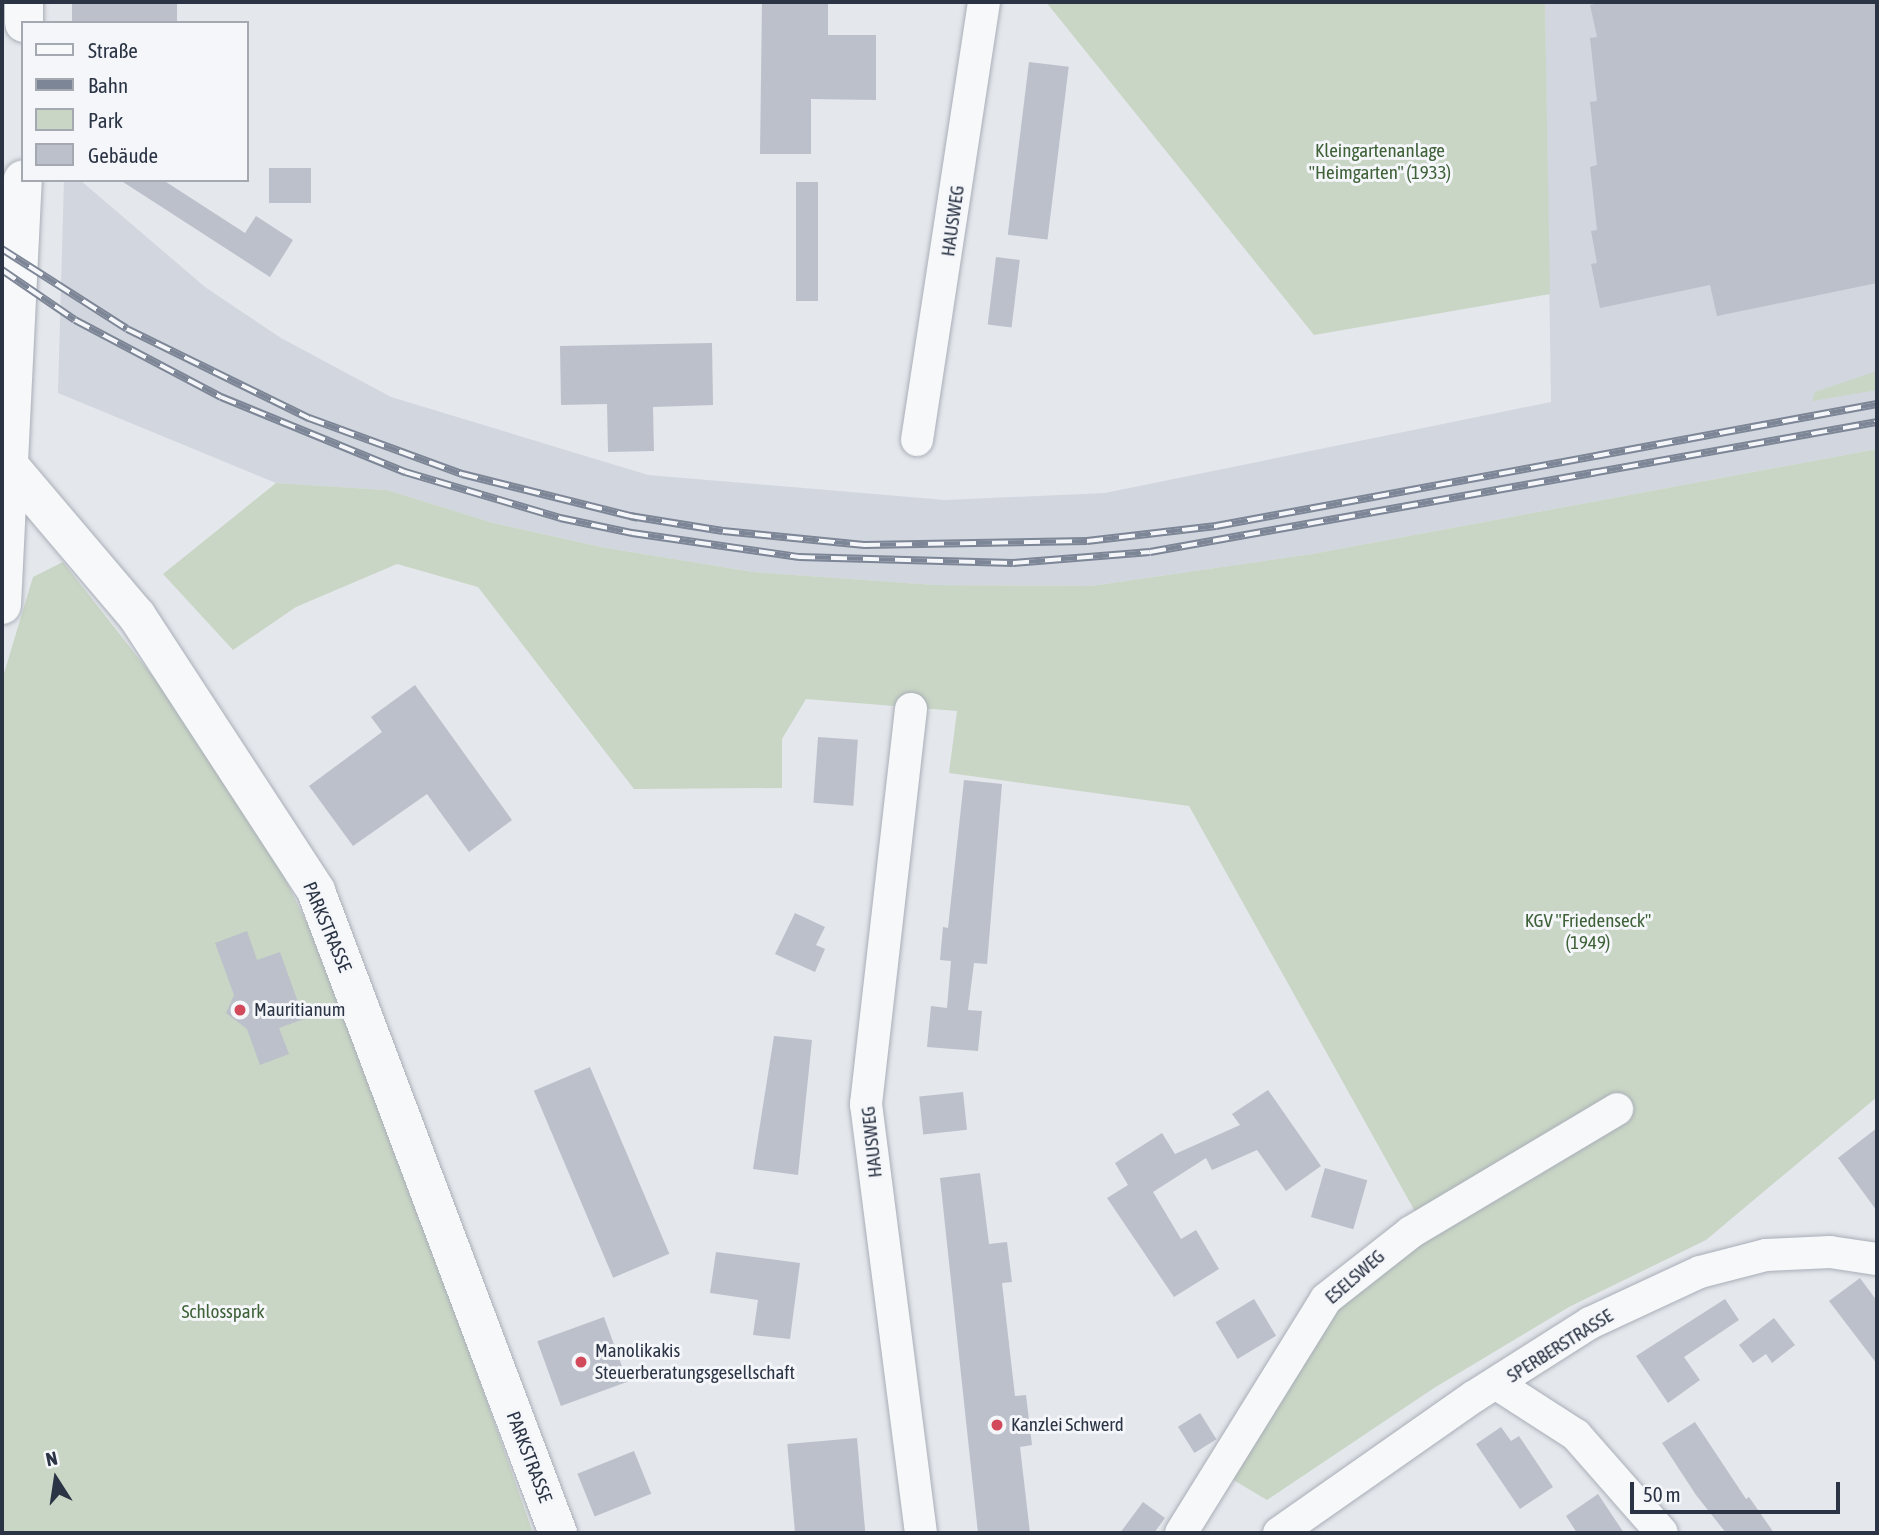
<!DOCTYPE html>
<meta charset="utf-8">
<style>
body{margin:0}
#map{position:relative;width:1879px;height:1535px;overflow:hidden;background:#e4e7ec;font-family:"Asap Condensed",sans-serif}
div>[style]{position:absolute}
.built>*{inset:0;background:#d2d6de}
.green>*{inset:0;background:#c9d6c5}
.building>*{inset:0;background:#bbc0ca;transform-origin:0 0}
.roads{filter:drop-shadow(0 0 2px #a9aeb7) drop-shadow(0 0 2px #a9aeb7)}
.minor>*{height:32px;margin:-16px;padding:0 16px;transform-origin:16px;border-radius:16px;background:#f7f8fa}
.tertiary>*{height:38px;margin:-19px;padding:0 19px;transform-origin:19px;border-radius:19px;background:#f7f8fa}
.rail>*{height:8px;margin-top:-4px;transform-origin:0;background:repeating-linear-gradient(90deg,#f4f6f9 0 16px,#7d8696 0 32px);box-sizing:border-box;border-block:2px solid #7d8696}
.dots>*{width:19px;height:19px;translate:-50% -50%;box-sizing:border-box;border:4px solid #f4f6f9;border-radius:50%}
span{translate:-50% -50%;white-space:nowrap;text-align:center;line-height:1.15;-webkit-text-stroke:6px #f4f6f9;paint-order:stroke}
.park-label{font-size:19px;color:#3f6138}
.street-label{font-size:19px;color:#2b3445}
.poi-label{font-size:19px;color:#2b3445}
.left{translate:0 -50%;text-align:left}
.frame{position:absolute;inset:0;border:4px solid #2b3445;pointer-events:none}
.legend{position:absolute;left:21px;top:21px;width:228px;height:161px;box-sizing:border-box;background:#f4f6f9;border:2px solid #a4a8b1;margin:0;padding:9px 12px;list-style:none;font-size:21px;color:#2b3445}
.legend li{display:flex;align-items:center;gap:14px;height:35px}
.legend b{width:35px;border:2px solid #a4a8b1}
.north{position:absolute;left:21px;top:1444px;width:70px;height:70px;-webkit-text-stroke:5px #f4f6f9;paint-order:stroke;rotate:348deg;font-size:19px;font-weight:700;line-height:28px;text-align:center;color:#2b3445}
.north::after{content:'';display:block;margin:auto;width:24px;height:32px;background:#2b3445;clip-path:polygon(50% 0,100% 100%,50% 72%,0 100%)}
.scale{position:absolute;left:1630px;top:1482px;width:210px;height:32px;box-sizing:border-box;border:4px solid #2b3445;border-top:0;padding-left:9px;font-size:21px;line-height:24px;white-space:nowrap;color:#2b3445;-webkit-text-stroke:5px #f4f6f9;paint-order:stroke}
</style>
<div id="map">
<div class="built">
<div style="clip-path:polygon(1545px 2px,1877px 2px,1877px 449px,1312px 554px,1091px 586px,935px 585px,753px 572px,601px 547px,493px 523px,387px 490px,276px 483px,58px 393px,64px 180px,80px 180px,205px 287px,281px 338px,391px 397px,648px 475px,945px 500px,1105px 493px,1551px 402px)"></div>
</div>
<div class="green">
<div style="clip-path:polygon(1046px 2px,1545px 2px,1550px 294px,1314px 335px)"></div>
<div style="clip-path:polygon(1877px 371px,1877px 390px,1812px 401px,1815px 392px)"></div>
<div style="clip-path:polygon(1877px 449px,1877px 1097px,1706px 1240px,1569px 1307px,1434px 1388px,1267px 1500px,1225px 1475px,1345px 1298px,1427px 1233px,1189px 806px,949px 773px,957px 711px,806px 699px,782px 739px,782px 788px,634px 789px,478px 587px,397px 564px,296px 607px,233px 650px,163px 574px,276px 483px,387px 490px,493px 523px,601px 547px,753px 572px,935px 585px,1091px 586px,1312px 554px)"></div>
<div style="clip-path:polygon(63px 562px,242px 790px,352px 1016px,533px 1533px,2px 1533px,2px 680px,33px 577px)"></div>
</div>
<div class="building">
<div style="left:72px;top:2px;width:105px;height:21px"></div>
<div style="clip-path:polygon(762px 2px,828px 2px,828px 35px,876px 35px,876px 100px,811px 99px,811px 154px,760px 154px)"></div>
<div style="clip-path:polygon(1604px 2px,1877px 2px,1877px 283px,1717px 316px,1710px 285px,1600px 308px,1591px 264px,1597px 263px,1591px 231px,1597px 230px,1590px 167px,1597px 165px,1590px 102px,1597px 101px,1590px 38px,1597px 37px,1590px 5px)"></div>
<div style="left:1029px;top:62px;width:40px;height:174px;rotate:7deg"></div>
<div style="left:269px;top:168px;width:42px;height:35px"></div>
<div style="clip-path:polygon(120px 180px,163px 180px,245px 233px,256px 216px,293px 240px,270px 277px)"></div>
<div style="left:796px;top:182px;width:22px;height:119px"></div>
<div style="left:996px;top:257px;width:24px;height:68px;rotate:7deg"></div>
<div style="clip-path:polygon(712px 343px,713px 405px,653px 407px,654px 451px,608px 452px,607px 404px,561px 405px,560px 346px)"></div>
<div style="clip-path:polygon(415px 685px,512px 820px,469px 852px,427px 794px,353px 846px,309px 786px,382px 732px,371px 717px)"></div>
<div style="left:818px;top:737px;width:40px;height:66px;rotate:4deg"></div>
<div style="clip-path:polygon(964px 780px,1002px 784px,987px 964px,974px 963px,968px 1010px,982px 1011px,978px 1051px,927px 1047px,931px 1006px,947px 1008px,951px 961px,940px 960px,943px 927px,948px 928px)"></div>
<div style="clip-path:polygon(795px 913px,825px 927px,816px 945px,825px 949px,815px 972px,775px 954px)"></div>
<div style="clip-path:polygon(247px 931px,257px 960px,280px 952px,304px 1019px,279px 1028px,289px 1054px,260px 1065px,247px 1029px,226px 1013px,234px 995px,215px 943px)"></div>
<div style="clip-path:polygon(774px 1036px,812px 1040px,798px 1175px,753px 1169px)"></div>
<div style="left:590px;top:1067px;width:203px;height:61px;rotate:67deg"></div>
<div style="clip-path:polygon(1268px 1090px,1321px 1166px,1286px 1191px,1257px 1150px,1212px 1170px,1206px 1158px,1153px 1192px,1181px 1239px,1196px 1230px,1219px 1269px,1174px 1297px,1107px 1198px,1128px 1185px,1115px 1163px,1162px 1133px,1175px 1154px,1240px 1125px,1232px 1114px)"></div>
<div style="left:963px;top:1092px;width:38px;height:44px;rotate:84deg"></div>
<div style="clip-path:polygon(1877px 1128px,1877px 1211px,1838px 1158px)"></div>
<div style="left:1325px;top:1168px;width:44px;height:51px;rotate:16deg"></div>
<div style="clip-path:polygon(980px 1173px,989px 1244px,1007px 1242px,1012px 1282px,1002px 1283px,1015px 1396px,1026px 1395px,1032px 1445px,1020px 1447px,1030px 1533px,978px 1533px,940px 1178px)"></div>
<div style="clip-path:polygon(716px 1252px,800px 1263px,790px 1339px,753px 1335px,758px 1300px,710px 1293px)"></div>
<div style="clip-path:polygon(1860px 1278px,1877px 1301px,1877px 1364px,1829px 1301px)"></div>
<div style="left:1254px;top:1299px;width:43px;height:45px;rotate:59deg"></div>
<div style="clip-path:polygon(1725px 1299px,1739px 1320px,1684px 1357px,1700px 1380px,1668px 1403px,1636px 1356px)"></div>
<div style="left:604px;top:1317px;width:69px;height:71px;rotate:70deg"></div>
<div style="clip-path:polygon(1774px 1318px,1795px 1345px,1772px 1363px,1766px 1354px,1753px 1363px,1739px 1345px)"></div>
<div style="left:1200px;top:1413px;width:31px;height:26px;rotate:58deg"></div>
<div style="clip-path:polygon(1695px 1422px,1746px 1499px,1749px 1497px,1774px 1533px,1726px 1533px,1696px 1495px,1662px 1443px)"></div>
<div style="clip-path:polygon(1501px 1427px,1511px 1441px,1519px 1436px,1553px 1487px,1520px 1509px,1476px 1444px)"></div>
<div style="left:857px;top:1438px;width:95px;height:70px;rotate:85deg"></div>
<div style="left:634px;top:1451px;width:46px;height:61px;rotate:68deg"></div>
<div style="clip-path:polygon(1598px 1494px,1624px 1533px,1577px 1533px,1566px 1516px)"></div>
<div style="clip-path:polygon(1143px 1502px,1165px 1518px,1154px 1533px,1120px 1533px)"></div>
</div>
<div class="roads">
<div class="minor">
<div style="left:917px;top:440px;width:443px;rotate:-81.3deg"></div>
<div style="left:911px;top:709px;width:398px;rotate:96.5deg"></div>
<div style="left:866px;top:1104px;width:433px;rotate:82.7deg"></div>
<div style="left:1497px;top:1384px;width:94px;rotate:32.8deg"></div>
<div style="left:1576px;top:1435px;width:130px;rotate:48.7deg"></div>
<div style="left:1181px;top:1533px;width:275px;rotate:-58.2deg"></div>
<div style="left:1326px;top:1299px;width:108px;rotate:-38.2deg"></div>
<div style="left:1411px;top:1232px;width:240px;rotate:-30.8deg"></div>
<div style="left:1279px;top:1533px;width:239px;rotate:-35deg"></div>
<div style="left:1475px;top:1396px;width:136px;rotate:-32.4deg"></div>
<div style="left:1590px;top:1323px;width:121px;rotate:-24.9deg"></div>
<div style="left:1700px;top:1272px;width:68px;rotate:-14.4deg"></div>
<div style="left:1766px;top:1255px;width:64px;rotate:-2.7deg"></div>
<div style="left:1830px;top:1252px;width:48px;rotate:8.5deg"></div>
</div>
<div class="tertiary">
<div style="left:24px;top:2px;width:21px;rotate:90deg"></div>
<div style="left:8px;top:464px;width:199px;rotate:49.7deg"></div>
<div style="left:137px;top:616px;width:328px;rotate:56.9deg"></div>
<div style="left:316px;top:891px;width:686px;rotate:69.35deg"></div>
<div style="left:2px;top:605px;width:426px;rotate:-87.2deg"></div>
</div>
</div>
<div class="rail">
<div style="left:2px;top:249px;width:148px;rotate:32.6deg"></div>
<div style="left:127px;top:329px;width:203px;rotate:26.1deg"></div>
<div style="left:309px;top:418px;width:163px;rotate:20.1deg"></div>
<div style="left:462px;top:474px;width:181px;rotate:14deg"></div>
<div style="left:2px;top:270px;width:88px;rotate:34.4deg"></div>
<div style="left:75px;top:320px;width:165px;rotate:27.8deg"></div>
<div style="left:221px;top:397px;width:199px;rotate:22.2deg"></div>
<div style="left:405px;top:472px;width:162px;rotate:16.5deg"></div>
<div style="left:560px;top:518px;width:74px;rotate:11.8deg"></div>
<div style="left:632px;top:533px;width:169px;rotate:8.2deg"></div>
<div style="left:799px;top:557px;width:214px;rotate:1.6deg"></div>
<div style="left:1013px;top:563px;width:137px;rotate:-4.6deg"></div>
<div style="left:1150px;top:552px;width:739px;rotate:-10.14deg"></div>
<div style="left:630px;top:516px;width:94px;rotate:9.2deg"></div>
<div style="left:723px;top:531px;width:142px;rotate:5.7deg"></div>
<div style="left:864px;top:545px;width:223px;rotate:-1deg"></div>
<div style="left:1087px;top:541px;width:130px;rotate:-6.6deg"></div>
<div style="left:1216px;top:526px;width:672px;rotate:-10.46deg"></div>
</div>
<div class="dots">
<div style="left:240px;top:1010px;background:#d1495b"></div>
<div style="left:581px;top:1362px;background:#d1495b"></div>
<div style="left:997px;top:1425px;background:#d1495b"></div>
</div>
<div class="park-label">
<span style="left:1380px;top:162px">Kleingartenanlage<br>"Heimgarten" (1933)</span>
<span style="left:1588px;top:932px">KGV "Friedenseck"<br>(1949)</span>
<span style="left:223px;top:1312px">Schlosspark</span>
</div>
<div class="street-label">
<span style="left:953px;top:221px;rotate:-82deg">HAUSWEG</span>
<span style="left:327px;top:927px;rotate:67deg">PARKSTRASSE</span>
<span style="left:872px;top:1142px;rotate:-96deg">HAUSWEG</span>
<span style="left:1355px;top:1277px;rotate:-41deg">ESELSWEG</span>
<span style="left:1560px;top:1346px;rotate:-32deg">SPERBERSTRASSE</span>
<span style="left:529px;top:1457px;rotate:69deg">PARKSTRASSE</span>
</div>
<div class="poi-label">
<span class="left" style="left:254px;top:1010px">Mauritianum</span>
<span class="left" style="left:595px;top:1362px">Manolikakis<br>Steuerberatungsgesellschaft</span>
<span class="left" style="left:1011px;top:1425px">Kanzlei Schwerd</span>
</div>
<div class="frame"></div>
<ul class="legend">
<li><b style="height:9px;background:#f7f8fa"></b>Straße</li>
<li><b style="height:9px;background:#7d8696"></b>Bahn</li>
<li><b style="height:19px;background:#c9d6c5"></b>Park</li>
<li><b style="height:19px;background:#bbc0ca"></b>Gebäude</li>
</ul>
<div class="north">N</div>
<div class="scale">50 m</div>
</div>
